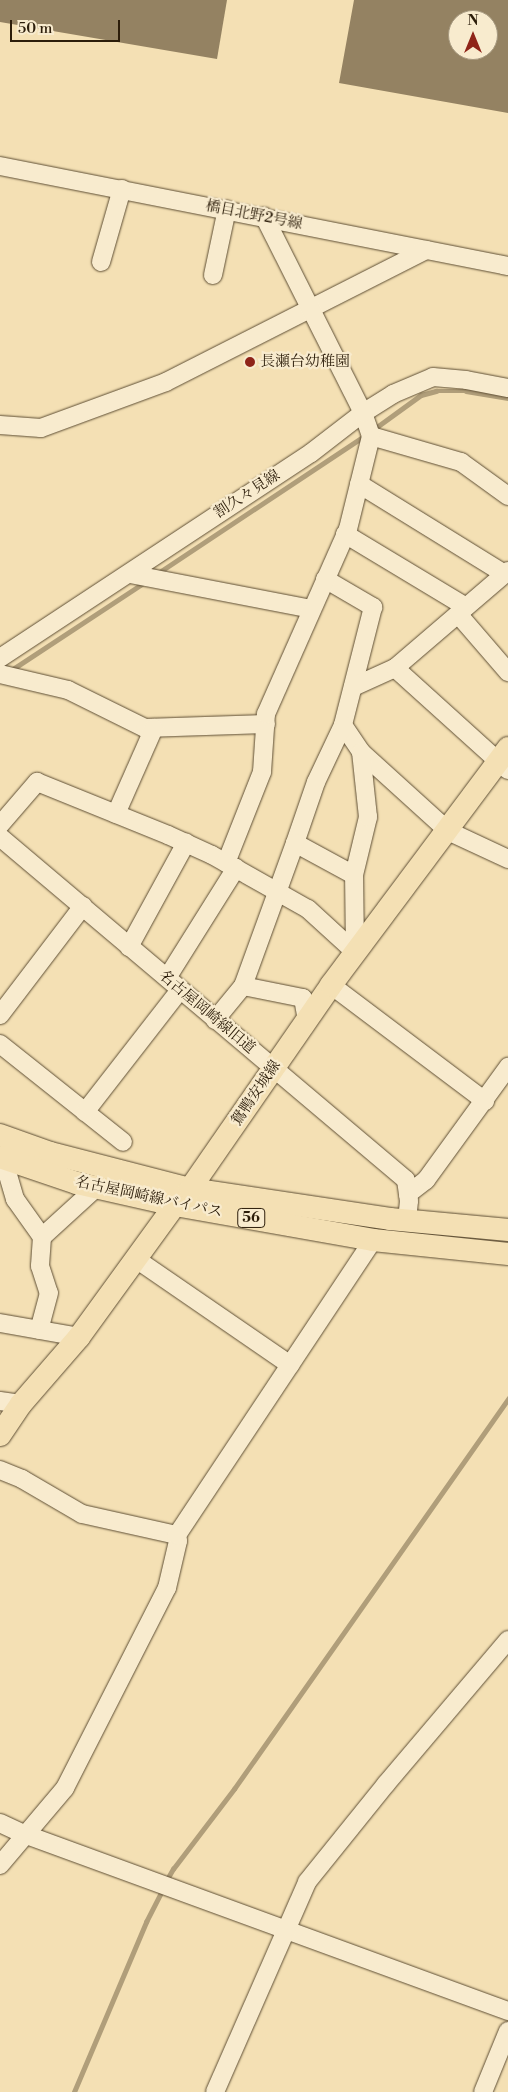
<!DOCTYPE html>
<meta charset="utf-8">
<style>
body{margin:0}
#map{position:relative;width:508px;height:2092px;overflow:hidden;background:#f4e0b4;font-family:"Libre Bodoni","Noto Serif JP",serif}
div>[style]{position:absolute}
.stream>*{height:4.5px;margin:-2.25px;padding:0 2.25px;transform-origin:2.25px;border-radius:2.25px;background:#b09e7a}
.building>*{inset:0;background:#948262}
.roads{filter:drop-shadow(0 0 1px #5e4e34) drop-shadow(0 0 1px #5e4e34)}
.minor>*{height:18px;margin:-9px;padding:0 9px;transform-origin:9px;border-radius:9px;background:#f8ebce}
.major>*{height:22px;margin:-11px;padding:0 11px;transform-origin:11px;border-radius:11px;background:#f4e0b4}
.dots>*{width:14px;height:14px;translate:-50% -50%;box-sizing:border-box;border:2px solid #f8ebce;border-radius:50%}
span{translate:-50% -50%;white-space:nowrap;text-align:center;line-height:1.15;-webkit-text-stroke:4.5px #f8ebce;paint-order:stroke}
.shield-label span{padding:1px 4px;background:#f8ebce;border:1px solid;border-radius:4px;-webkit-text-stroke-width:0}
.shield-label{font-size:14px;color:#2c1d0a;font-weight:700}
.street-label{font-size:15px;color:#2c1d0a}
.poi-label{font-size:15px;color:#2c1d0a}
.left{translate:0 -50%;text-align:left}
.north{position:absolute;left:448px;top:10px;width:50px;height:50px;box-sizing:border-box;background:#f8ebce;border:1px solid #a69980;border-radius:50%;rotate:0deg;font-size:14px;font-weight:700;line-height:20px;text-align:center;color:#2c1d0a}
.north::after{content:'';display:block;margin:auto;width:18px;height:22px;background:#8f2418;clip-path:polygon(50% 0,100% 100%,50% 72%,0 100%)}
.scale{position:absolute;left:10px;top:20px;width:110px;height:22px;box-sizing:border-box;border:2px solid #2c1d0a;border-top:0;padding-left:6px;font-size:15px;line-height:18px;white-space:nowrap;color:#2c1d0a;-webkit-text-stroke:4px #f8ebce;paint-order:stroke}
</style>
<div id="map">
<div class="stream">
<div style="left:374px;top:429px;width:58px;rotate:-35.9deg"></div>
<div style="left:421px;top:395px;width:16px;rotate:-15deg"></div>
<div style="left:436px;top:391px;width:30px"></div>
<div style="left:466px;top:391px;width:43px;rotate:9.5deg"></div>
<div style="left:158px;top:573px;width:250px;rotate:-33.6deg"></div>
<div style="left:10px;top:671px;width:162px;rotate:-33.4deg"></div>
<div style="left:166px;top:1881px;width:14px;rotate:-60deg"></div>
<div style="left:173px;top:1869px;width:101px;rotate:-52.7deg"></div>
<div style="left:234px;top:1789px;width:477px;rotate:-54.9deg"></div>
<div style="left:74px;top:2092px;width:185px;rotate:-67deg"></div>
<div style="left:146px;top:1922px;width:38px;rotate:-63deg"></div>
</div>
<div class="building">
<div style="clip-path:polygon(0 0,227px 0,217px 59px,0 22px)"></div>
<div style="clip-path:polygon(evenodd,354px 0,508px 0,508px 113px,339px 83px,354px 0,458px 20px,488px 20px,488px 50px,458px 50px,458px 20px)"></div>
</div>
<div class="roads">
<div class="minor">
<div style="left:0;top:166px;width:518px;rotate:11.14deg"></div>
<div style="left:101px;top:262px;width:76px;rotate:-74deg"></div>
<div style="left:213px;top:275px;width:67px;rotate:-78deg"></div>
<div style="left:0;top:425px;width:41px;rotate:4.2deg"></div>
<div style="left:41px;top:428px;width:133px;rotate:-20.2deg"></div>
<div style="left:166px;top:382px;width:292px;rotate:-26.9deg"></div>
<div style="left:371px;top:436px;width:94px;rotate:16.1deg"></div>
<div style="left:461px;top:462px;width:58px;rotate:35.9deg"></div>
<div style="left:359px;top:484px;width:169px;rotate:31.7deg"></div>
<div style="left:345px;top:534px;width:141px;rotate:31.1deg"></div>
<div style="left:130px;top:574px;width:185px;rotate:10.9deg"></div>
<div style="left:325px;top:579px;width:56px;rotate:30.3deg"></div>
<div style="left:373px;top:607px;width:122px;rotate:104.3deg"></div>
<div style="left:343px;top:725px;width:32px;rotate:56deg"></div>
<div style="left:361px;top:752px;width:118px;rotate:42.2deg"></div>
<div style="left:448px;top:831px;width:66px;rotate:25deg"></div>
<div style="left:458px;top:614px;width:77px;rotate:49.2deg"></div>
<div style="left:0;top:658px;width:372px;rotate:-33.4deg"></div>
<div style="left:311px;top:453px;width:66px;rotate:-37.6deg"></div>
<div style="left:363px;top:413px;width:36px;rotate:-32deg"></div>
<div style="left:393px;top:394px;width:43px;rotate:-23deg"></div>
<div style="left:433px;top:377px;width:33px;rotate:5deg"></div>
<div style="left:466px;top:380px;width:43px;rotate:10.8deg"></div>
<div style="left:395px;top:668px;width:152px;rotate:42.1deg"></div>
<div style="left:0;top:674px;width:70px;rotate:13.2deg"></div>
<div style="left:68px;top:690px;width:86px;rotate:26.3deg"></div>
<div style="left:145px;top:728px;width:121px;rotate:-1.9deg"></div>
<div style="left:353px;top:687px;width:46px;rotate:-24.3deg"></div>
<div style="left:395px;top:668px;width:149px;rotate:-40.6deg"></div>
<div style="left:343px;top:725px;width:63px;rotate:115.3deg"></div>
<div style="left:316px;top:782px;width:65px;rotate:109deg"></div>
<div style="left:295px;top:843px;width:67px;rotate:28.5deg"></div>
<div style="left:116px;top:814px;width:94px;rotate:-66.2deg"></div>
<div style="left:0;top:825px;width:57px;rotate:-49.3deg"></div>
<div style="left:37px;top:782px;width:141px;rotate:22deg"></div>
<div style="left:168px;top:835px;width:48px;rotate:24.4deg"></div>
<div style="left:212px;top:855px;width:110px;rotate:29.4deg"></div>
<div style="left:308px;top:909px;width:64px;rotate:42.5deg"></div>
<div style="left:0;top:837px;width:531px;rotate:40.19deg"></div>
<div style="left:406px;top:1180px;width:21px;rotate:82deg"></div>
<div style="left:409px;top:1201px;width:19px;rotate:96deg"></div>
<div style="left:226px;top:863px;width:98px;rotate:-68.4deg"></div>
<div style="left:262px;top:772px;width:58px;rotate:-86.1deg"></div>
<div style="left:266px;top:714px;width:202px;rotate:-66.1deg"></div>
<div style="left:348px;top:529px;width:96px;rotate:-76.1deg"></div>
<div style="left:371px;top:436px;width:24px;rotate:-109deg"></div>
<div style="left:363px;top:413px;width:220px;rotate:-116.7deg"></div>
<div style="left:129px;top:947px;width:119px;rotate:-61.3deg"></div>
<div style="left:355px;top:952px;width:77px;rotate:-90.7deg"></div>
<div style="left:354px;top:875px;width:60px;rotate:-76.4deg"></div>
<div style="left:368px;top:817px;width:65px;rotate:-96.1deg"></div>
<div style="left:167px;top:978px;width:130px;rotate:-57.9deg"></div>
<div style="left:331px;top:985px;width:193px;rotate:37deg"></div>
<div style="left:243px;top:986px;width:61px;rotate:11.3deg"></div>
<div style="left:303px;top:998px;width:22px;rotate:80deg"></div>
<div style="left:0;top:1015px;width:137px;rotate:-52.7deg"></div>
<div style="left:215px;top:1020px;width:44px;rotate:-50.5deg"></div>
<div style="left:243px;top:986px;width:152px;rotate:-70deg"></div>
<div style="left:0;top:1044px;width:157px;rotate:38.5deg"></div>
<div style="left:85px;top:1112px;width:155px;rotate:-52.1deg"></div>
<div style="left:3px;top:1158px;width:43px;rotate:73.7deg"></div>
<div style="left:15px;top:1199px;width:47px;rotate:54.6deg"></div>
<div style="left:42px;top:1237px;width:29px;rotate:94deg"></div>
<div style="left:40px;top:1266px;width:28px;rotate:72deg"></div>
<div style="left:49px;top:1293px;width:38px;rotate:105deg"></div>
<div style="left:408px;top:1194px;width:23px;rotate:-38deg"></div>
<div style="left:426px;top:1180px;width:140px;rotate:-54deg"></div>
<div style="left:42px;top:1237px;width:74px;rotate:-42.3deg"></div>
<div style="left:136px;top:1259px;width:187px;rotate:34.5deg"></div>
<div style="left:0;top:1323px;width:80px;rotate:10deg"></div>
<div style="left:0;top:1401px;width:21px;rotate:8deg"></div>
<div style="left:0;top:1470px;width:24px;rotate:22deg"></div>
<div style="left:22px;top:1479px;width:69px;rotate:30.3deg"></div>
<div style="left:82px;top:1514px;width:97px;rotate:12.5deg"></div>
<div style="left:0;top:1823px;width:26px;rotate:25deg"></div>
<div style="left:24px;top:1834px;width:515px;rotate:20.09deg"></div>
<div style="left:0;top:1865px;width:101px;rotate:-49.8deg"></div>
<div style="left:65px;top:1788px;width:225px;rotate:-63deg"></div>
<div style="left:167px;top:1588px;width:48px;rotate:-76.8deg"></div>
<div style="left:178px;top:1541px;width:6px;rotate:-99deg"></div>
<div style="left:177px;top:1535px;width:354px;rotate:-56.4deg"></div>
<div style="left:215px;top:2092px;width:229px;rotate:-66.3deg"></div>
<div style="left:307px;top:1882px;width:126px;rotate:-51.1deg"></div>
<div style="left:386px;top:1784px;width:189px;rotate:-49.7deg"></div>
<div style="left:483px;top:2092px;width:66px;rotate:-67.7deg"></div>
</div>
<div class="major">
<div style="left:0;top:1135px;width:53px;rotate:19.8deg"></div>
<div style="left:50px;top:1153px;width:145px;rotate:14.4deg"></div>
<div style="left:190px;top:1189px;width:202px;rotate:8.5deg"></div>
<div style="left:390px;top:1219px;width:119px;rotate:5.3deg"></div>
<div style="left:0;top:1157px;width:81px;rotate:18.7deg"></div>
<div style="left:77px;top:1183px;width:100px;rotate:12.7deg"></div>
<div style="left:175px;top:1205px;width:201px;rotate:10deg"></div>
<div style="left:373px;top:1240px;width:136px;rotate:5.9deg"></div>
<div style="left:0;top:1435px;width:37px;rotate:-56deg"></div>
<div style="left:21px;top:1404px;width:89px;rotate:-49.1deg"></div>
<div style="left:79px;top:1337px;width:163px;rotate:-54deg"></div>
<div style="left:175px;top:1205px;width:22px;rotate:-47deg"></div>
<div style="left:190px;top:1189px;width:248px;rotate:-55.3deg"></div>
<div style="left:331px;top:985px;width:296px;rotate:-53.2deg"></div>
</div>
</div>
<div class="dots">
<div style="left:250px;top:362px;background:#8f2418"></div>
</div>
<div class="shield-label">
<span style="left:251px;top:1218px">56</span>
</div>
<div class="street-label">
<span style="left:254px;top:215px;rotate:11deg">橋目北野2号線</span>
<span style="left:247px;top:494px;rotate:-33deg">割久々見線</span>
<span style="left:207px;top:1012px;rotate:40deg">名古屋岡崎線旧道</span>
<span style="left:256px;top:1093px;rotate:-56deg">鴛鴨安城線</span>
<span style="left:149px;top:1197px;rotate:12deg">名古屋岡崎線バイパス</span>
</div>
<div class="poi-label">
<span class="left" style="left:260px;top:362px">長瀬台幼稚園</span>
</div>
<div class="north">N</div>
<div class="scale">50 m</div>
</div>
